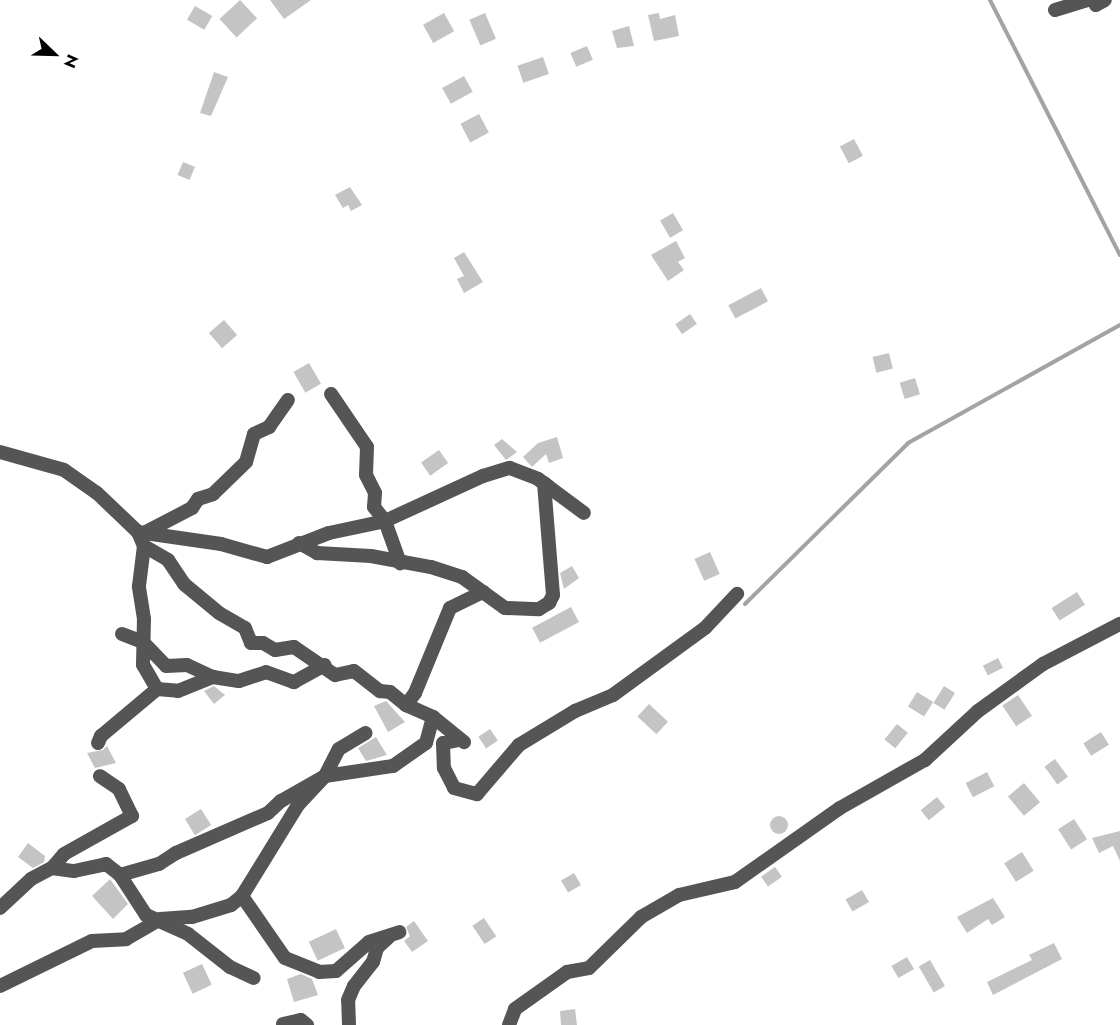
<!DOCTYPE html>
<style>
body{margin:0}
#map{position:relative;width:1120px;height:1025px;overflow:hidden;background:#fff;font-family:Jost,sans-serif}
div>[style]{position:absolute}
.stream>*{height:4px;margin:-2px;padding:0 2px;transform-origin:2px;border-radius:2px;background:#a3a3a3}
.building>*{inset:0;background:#c4c4c4;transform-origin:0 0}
.round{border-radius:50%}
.minor>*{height:14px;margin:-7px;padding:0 7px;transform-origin:7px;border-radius:7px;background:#555}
span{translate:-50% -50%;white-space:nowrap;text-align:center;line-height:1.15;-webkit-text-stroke:4.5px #fff;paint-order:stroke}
.north{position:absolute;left:24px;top:24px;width:60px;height:60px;-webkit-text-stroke:4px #fff;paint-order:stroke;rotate:113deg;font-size:16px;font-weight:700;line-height:24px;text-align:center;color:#000}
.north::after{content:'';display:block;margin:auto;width:21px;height:27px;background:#000;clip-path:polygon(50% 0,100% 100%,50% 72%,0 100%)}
</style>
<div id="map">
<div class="stream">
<div style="left:990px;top:0;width:286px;rotate:63deg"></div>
<div style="left:745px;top:604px;width:229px;rotate:-44.6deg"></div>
<div style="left:908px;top:443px;width:243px;rotate:-29.1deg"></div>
</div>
<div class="building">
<div style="left:240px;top:0;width:25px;height:28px;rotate:47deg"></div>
<div style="clip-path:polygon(270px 0,311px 0,284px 19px)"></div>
<div style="left:195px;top:6px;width:20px;height:16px;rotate:30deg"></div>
<div style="left:444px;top:13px;width:21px;height:24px;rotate:61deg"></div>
<div style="left:485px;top:13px;width:28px;height:17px;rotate:67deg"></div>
<div style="clip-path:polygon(659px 13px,660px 19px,675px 15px,679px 36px,654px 41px,648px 15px)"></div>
<div style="clip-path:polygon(629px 26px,634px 46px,617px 48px,612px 31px)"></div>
<div style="left:587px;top:46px;width:15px;height:18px;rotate:67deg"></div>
<div style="left:543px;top:57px;width:18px;height:27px;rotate:71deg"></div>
<div style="clip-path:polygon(214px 72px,228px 77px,211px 116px,200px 113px)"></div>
<div style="left:464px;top:76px;width:18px;height:25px;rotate:61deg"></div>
<div style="left:479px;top:114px;width:21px;height:21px;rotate:62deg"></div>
<div style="left:854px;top:139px;width:19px;height:16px;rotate:62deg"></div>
<div style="left:183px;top:162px;width:13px;height:14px;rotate:23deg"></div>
<div style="clip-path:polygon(350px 187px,362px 205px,351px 211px,348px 205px,343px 208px,335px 195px)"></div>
<div style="left:673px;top:213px;width:20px;height:15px;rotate:60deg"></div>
<div style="clip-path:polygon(676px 241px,685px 258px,678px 262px,684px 270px,668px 281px,651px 255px)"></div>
<div style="clip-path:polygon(464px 252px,483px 282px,464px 293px,457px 279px,464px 276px,454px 258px)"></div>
<div style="left:761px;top:288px;width:15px;height:37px;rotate:62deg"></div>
<div style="left:690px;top:314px;width:12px;height:18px;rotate:55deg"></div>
<div style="left:224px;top:320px;width:20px;height:20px;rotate:49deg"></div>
<div style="left:889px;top:353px;width:16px;height:17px;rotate:76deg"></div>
<div style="left:309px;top:363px;width:24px;height:18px;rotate:60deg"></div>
<div style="left:915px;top:378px;width:17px;height:16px;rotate:73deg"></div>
<div style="clip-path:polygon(557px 437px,563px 458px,549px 463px,546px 454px,532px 467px,523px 457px,538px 443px)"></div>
<div style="clip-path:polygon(502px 439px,517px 452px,506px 460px,494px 445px)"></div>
<div style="left:439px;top:450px;width:16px;height:22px;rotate:55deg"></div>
<div style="left:710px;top:552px;width:24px;height:17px;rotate:66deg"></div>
<div style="clip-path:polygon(572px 566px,579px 578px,564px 589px,560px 573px)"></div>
<div style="left:1077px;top:592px;width:15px;height:30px;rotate:58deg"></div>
<div style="left:571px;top:607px;width:17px;height:44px;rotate:62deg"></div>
<div style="left:998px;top:658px;width:11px;height:17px;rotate:63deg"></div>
<div style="clip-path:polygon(214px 686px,225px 695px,214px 704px,204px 691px)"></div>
<div style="left:944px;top:686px;width:13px;height:20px;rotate:32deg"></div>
<div style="left:917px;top:692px;width:19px;height:17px;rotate:32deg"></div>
<div style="left:1018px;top:695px;width:25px;height:19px;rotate:56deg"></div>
<div style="clip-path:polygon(386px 701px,405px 722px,388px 732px,374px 706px)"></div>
<div style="left:649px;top:704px;width:26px;height:17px;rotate:43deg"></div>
<div style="left:897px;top:724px;width:14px;height:20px;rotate:39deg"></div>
<div style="left:490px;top:729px;width:14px;height:14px;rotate:56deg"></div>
<div style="left:1101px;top:732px;width:15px;height:21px;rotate:58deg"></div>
<div style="clip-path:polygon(376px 737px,387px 755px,366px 761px,358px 748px)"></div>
<div style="clip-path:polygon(107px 746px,116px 763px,95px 768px,87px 753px,103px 750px)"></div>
<div style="left:1055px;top:759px;width:22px;height:13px;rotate:54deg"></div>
<div style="left:987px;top:772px;width:16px;height:24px;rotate:63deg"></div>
<div style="left:1024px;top:783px;width:25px;height:21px;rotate:50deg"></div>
<div style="left:937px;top:797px;width:13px;height:21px;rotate:51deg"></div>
<div style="left:201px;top:809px;width:19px;height:19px;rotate:58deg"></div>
<div class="round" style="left:770px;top:816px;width:18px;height:18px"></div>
<div style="left:1074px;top:819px;width:24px;height:19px;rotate:57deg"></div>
<div style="clip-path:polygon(1120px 831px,1120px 861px,1113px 846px,1099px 853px,1092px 838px)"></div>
<div style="clip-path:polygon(28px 843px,45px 856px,44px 862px,33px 868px,18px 857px)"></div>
<div style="left:1022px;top:852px;width:22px;height:21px;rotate:58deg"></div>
<div style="left:775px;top:867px;width:12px;height:17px;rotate:55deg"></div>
<div style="left:574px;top:873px;width:14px;height:15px;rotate:60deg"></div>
<div style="clip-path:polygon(110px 879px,128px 904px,113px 919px,92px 896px)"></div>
<div style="left:862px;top:890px;width:14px;height:19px;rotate:60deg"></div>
<div style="clip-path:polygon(993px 898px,1005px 917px,992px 925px,988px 919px,967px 933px,957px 917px)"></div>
<div style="left:484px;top:918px;width:22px;height:14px;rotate:56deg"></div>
<div style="clip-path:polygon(414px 921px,428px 941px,412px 952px,404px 941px,410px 936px,406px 927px)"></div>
<div style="left:336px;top:929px;width:21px;height:30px;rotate:65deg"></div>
<div style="clip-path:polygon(1054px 943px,1062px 959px,993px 995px,987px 982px,1032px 960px,1029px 955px)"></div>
<div style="left:907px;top:957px;width:14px;height:18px;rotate:60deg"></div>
<div style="left:930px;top:960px;width:30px;height:13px;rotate:60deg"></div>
<div style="left:202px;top:964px;width:23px;height:21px;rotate:65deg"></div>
<div style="clip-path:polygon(301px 974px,312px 979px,318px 995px,294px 1002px,287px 979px)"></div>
<div style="clip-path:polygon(575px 1009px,577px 1025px,561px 1025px,560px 1011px)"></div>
</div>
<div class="minor">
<div style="left:1095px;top:0;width:5px;rotate:79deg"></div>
<div style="left:1096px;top:5px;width:10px;rotate:-29deg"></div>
<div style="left:1055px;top:10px;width:34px;rotate:-17deg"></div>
<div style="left:331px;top:394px;width:64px;rotate:55.8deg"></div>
<div style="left:367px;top:447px;width:28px;rotate:92deg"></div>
<div style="left:366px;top:475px;width:20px;rotate:63deg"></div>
<div style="left:375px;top:493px;width:14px;rotate:94deg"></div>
<div style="left:374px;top:507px;width:18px;rotate:52deg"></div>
<div style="left:385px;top:521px;width:45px;rotate:70.3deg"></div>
<div style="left:0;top:452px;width:66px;rotate:15.7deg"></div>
<div style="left:64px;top:470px;width:40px;rotate:34.9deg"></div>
<div style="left:97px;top:493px;width:57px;rotate:43.6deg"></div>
<div style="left:138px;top:532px;width:84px;rotate:8.2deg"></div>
<div style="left:221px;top:544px;width:48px;rotate:15.8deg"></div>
<div style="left:267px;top:557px;width:66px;rotate:-21.2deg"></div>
<div style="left:329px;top:533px;width:57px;rotate:-12.1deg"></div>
<div style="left:385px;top:521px;width:108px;rotate:-24.7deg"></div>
<div style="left:483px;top:476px;width:28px;rotate:-17deg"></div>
<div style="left:510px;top:468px;width:30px;rotate:21deg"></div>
<div style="left:538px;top:479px;width:57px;rotate:36.5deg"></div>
<div style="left:138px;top:532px;width:15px;rotate:67deg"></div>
<div style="left:144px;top:546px;width:28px;rotate:30deg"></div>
<div style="left:168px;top:560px;width:29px;rotate:56deg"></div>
<div style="left:184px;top:584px;width:45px;rotate:39.6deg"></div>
<div style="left:219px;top:613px;width:30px;rotate:30deg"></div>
<div style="left:245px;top:628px;width:16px;rotate:68deg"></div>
<div style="left:251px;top:643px;width:12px"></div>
<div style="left:263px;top:643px;width:14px;rotate:30deg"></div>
<div style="left:275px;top:650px;width:19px;rotate:-9deg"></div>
<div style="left:294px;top:647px;width:50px;rotate:34.3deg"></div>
<div style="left:335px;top:675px;width:19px;rotate:-12deg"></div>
<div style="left:354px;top:671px;width:33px;rotate:38deg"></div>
<div style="left:380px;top:691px;width:10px;rotate:6deg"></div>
<div style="left:390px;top:692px;width:21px;rotate:39deg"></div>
<div style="left:406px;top:705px;width:30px;rotate:24deg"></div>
<div style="left:433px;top:717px;width:40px;rotate:39deg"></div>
<div style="left:144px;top:533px;width:54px;rotate:-27.5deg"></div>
<div style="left:192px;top:508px;width:11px;rotate:-56deg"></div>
<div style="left:198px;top:499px;width:16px;rotate:-18deg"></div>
<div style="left:213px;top:494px;width:46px;rotate:-44.1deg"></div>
<div style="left:246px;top:462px;width:29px;rotate:-74deg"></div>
<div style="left:254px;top:434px;width:17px;rotate:-25deg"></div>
<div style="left:269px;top:427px;width:33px;rotate:-55deg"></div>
<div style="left:299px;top:543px;width:21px;rotate:29deg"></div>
<div style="left:317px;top:553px;width:54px;rotate:3.2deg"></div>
<div style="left:371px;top:556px;width:61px;rotate:10.4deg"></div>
<div style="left:431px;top:567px;width:33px;rotate:18deg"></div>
<div style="left:462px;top:577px;width:53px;rotate:35.8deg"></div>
<div style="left:505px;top:608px;width:34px;rotate:2deg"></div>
<div style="left:539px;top:609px;width:12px;rotate:-31deg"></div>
<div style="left:549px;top:603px;width:9px;rotate:-63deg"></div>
<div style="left:553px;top:595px;width:112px;rotate:-94.6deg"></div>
<div style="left:544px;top:483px;width:6px;rotate:39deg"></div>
<div style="left:122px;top:634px;width:22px;rotate:21deg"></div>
<div style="left:143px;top:642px;width:33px;rotate:46deg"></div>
<div style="left:166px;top:666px;width:21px;rotate:-3deg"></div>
<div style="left:187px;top:665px;width:29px;rotate:25deg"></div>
<div style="left:213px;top:677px;width:26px;rotate:9deg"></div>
<div style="left:239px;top:681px;width:28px;rotate:-18deg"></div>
<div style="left:266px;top:672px;width:30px;rotate:20deg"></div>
<div style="left:294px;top:682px;width:35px;rotate:-29deg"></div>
<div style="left:157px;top:689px;width:21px;rotate:5deg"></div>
<div style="left:178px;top:691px;width:38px;rotate:-22deg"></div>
<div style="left:406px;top:705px;width:15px;rotate:-53deg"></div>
<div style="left:415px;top:693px;width:92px;rotate:-67.6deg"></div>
<div style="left:450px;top:608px;width:37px;rotate:-26deg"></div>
<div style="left:459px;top:740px;width:16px;rotate:169deg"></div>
<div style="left:443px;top:743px;width:25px;rotate:88deg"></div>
<div style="left:444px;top:768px;width:22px;rotate:63deg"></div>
<div style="left:454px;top:788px;width:24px;rotate:15deg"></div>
<div style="left:477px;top:794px;width:65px;rotate:-49.4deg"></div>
<div style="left:519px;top:745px;width:66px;rotate:-31.3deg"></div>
<div style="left:575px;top:711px;width:41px;rotate:-22.8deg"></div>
<div style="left:613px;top:695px;width:114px;rotate:-36.1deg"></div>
<div style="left:705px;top:628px;width:47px;rotate:-46.7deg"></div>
<div style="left:98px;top:743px;width:8px;rotate:-67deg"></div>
<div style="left:101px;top:736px;width:73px;rotate:-40deg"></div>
<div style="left:157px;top:689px;width:28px;rotate:-120deg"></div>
<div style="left:143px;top:665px;width:46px;rotate:-88.8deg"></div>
<div style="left:144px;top:619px;width:33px;rotate:-99deg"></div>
<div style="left:139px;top:586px;width:40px;rotate:-82.9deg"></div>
<div style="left:52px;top:868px;width:22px;rotate:8deg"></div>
<div style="left:74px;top:871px;width:33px;rotate:-12deg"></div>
<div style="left:106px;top:864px;width:18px;rotate:38deg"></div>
<div style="left:120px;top:875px;width:41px;rotate:-15.8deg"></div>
<div style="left:159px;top:864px;width:20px;rotate:-33deg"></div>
<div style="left:176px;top:853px;width:100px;rotate:-23.5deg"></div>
<div style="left:268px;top:813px;width:18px;rotate:-43deg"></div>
<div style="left:281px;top:801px;width:51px;rotate:-29.6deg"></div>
<div style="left:325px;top:776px;width:30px;rotate:-63deg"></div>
<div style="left:339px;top:749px;width:31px;rotate:-31deg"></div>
<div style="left:120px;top:875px;width:48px;rotate:57deg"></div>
<div style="left:146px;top:915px;width:46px;rotate:24.3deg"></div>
<div style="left:188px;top:934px;width:53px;rotate:38.2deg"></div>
<div style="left:230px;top:967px;width:26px;rotate:25deg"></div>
<div style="left:242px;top:896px;width:75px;rotate:55.3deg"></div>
<div style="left:285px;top:958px;width:37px;rotate:22deg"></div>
<div style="left:319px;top:972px;width:17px;rotate:-3deg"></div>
<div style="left:336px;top:971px;width:44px;rotate:-41.3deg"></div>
<div style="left:369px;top:942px;width:32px;rotate:-18deg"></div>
<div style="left:0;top:908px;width:42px;rotate:-43.1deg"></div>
<div style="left:31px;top:879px;width:24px;rotate:-28deg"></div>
<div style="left:52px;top:868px;width:18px;rotate:-49deg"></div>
<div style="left:64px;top:854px;width:78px;rotate:-29.2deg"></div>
<div style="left:132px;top:816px;width:30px;rotate:-116deg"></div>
<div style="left:119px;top:789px;width:23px;rotate:-146deg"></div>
<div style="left:0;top:986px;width:102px;rotate:-26.1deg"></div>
<div style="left:92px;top:941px;width:34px;rotate:-3deg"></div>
<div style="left:126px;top:939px;width:39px;rotate:-30deg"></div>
<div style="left:160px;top:919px;width:32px;rotate:-4deg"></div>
<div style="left:192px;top:917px;width:41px;rotate:-17.1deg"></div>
<div style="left:231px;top:905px;width:14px;rotate:-39deg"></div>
<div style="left:242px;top:896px;width:107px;rotate:-58.4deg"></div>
<div style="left:298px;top:805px;width:40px;rotate:-47deg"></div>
<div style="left:325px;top:776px;width:69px;rotate:-8.4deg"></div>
<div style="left:393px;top:766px;width:40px;rotate:-34.9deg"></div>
<div style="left:426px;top:743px;width:27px;rotate:-75deg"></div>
<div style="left:283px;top:1024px;width:18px;rotate:-13deg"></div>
<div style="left:301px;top:1020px;width:8px;rotate:40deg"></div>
<div style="left:349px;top:1025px;width:25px;rotate:-92deg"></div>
<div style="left:348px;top:1000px;width:15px;rotate:-67deg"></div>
<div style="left:354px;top:986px;width:31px;rotate:-52deg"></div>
<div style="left:373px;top:962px;width:15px;rotate:-74deg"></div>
<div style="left:377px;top:948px;width:16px;rotate:-43deg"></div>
<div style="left:509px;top:1025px;width:17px;rotate:-69deg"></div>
<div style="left:515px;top:1009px;width:64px;rotate:-35.4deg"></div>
<div style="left:567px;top:972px;width:22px;rotate:-10deg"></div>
<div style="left:589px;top:968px;width:73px;rotate:-44.4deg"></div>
<div style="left:641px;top:917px;width:44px;rotate:-30.1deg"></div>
<div style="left:679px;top:895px;width:57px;rotate:-13.1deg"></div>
<div style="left:735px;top:882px;width:128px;rotate:-35.2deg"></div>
<div style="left:840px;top:808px;width:98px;rotate:-29.5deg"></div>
<div style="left:925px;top:760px;width:72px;rotate:-42.8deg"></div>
<div style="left:978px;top:711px;width:80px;rotate:-35.9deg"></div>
<div style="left:1043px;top:664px;width:87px;rotate:-27.5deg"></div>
</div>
<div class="north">N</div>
</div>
